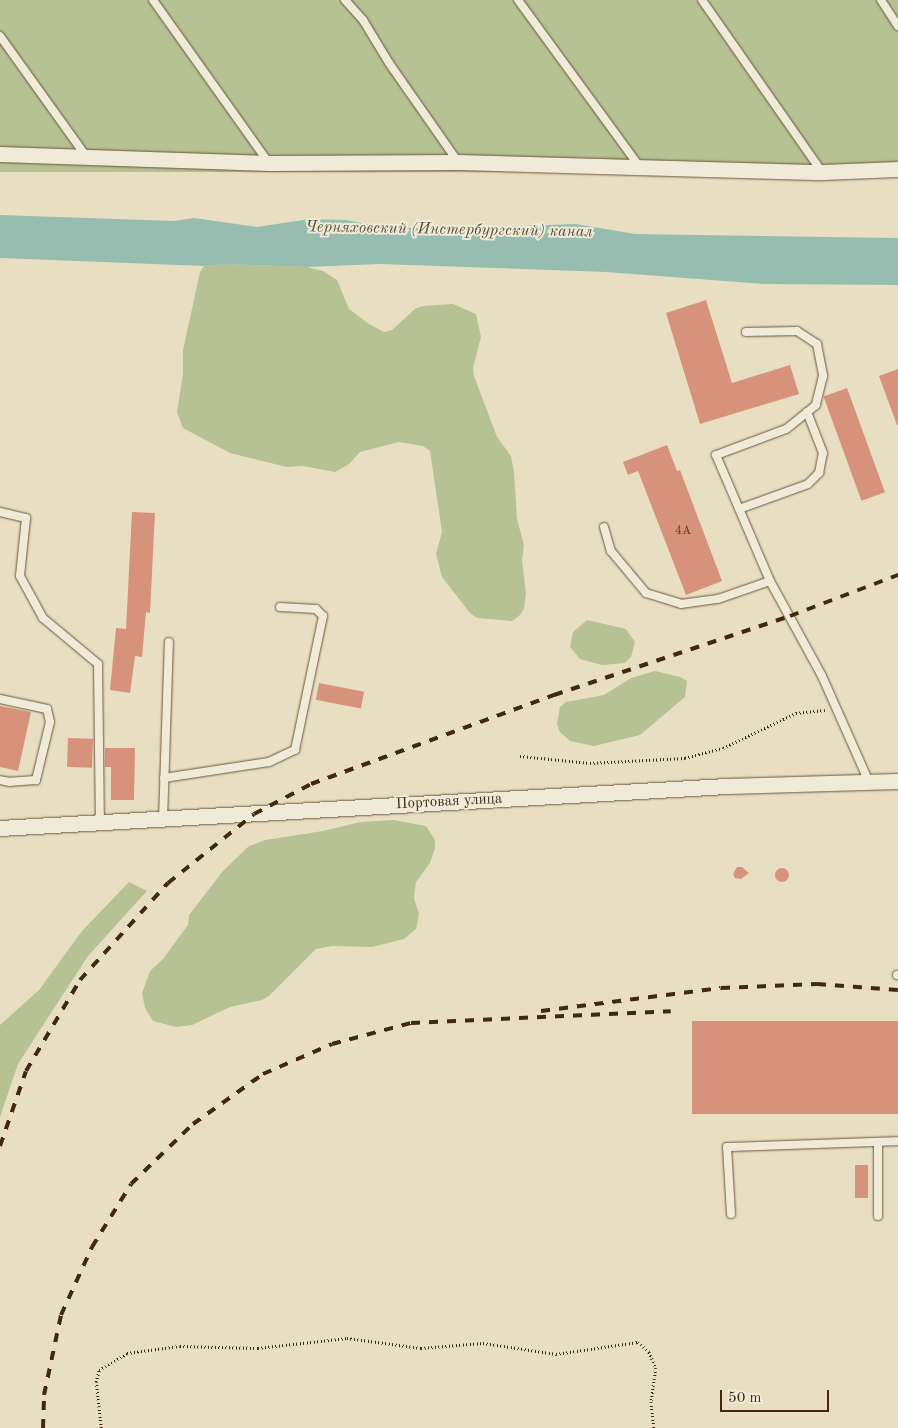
<!DOCTYPE html>
<meta charset="utf-8">
<style>
body{margin:0}
#map{position:relative;width:898px;height:1428px;overflow:hidden;background:#e8dfc3;font-family:"Old Standard TT",serif}
div>[style]{position:absolute}
.green>*{inset:0;background:#b6c293;transform-origin:0 0}
.water>*{inset:0;background:#97bdb1}
.building>*{inset:0;background:#d7927b;transform-origin:0 0}
.round{border-radius:50%}
.path>*{height:2.5px;margin-top:-1.25px;transform-origin:0;background:repeating-linear-gradient(90deg,#42280c 0 1px,transparent 0 3.5px)}
.roads{filter:drop-shadow(0 0 1px #6c563a) drop-shadow(0 0 1px #6c563a)}
.lane>*{height:8px;margin:-4px;padding:0 4px;transform-origin:4px;border-radius:4px;background:#f0ead8}
.street>*{height:15px;margin:-7.5px;padding:0 7.5px;transform-origin:7.5px;border-radius:7.5px;background:#f0ead8}
.rail>*{height:4px;margin-top:-2px;transform-origin:0;background:repeating-linear-gradient(90deg,#42280c 0 9px,transparent 0 18px)}
span{translate:-50% -50%;white-space:nowrap;text-align:center;line-height:1.15;-webkit-text-stroke:4px #f0ead8;paint-order:stroke}
.number-label{font-size:12px;color:#674228}
.number-label span{-webkit-text-stroke-width:0}
.street-label{font-size:15px;color:#42280c}
.water-label{font-size:16px;color:#574d35;font-style:italic}
.scale{position:absolute;left:720px;top:1390px;width:109px;height:22px;box-sizing:border-box;border:2px solid #42280c;border-top:0;padding-left:6px;font-size:15px;line-height:18px;white-space:nowrap;color:#42280c;-webkit-text-stroke:4px #f0ead8;paint-order:stroke}
</style>
<div id="map">
<div class="green">
<div style="left:0;top:0;width:898px;height:172px"></div>
<div style="clip-path:polygon(223px 264px,307px 267px,323px 271px,337px 280px,349px 309px,369px 324px,384px 332px,392px 330px,415px 309px,423px 306px,453px 304px,476px 314px,481px 337px,473px 368px,474px 376px,497px 437px,511px 456px,514px 472px,517px 519px,524px 545px,522px 560px,526px 594px,524px 609px,519px 616px,512px 621px,477px 618px,470px 613px,442px 577px,436px 554px,442px 532px,430px 451px,423px 446px,399px 442px,360px 452px,349px 464px,335px 472px,303px 466px,287px 467px,230px 453px,183px 428px,177px 412px,183px 374px,183px 350px,200px 272px,204px 266px)"></div>
<div style="clip-path:polygon(587px 620px,626px 629px,635px 642px,631px 657px,625px 663px,602px 665px,580px 659px,570px 647px,573px 632px)"></div>
<div style="clip-path:polygon(655px 671px,680px 677px,687px 681px,685px 697px,640px 735px,594px 746px,570px 741px,559px 731px,557px 723px,560px 707px,566px 702px,604px 695px,631px 678px)"></div>
<div style="clip-path:polygon(394px 820px,426px 826px,435px 840px,435px 848px,430px 863px,416px 882px,414px 898px,419px 914px,416px 929px,404px 939px,372px 947px,332px 946px,316px 949px,269px 996px,262px 1000px,230px 1007px,192px 1025px,176px 1027px,153px 1021px,145px 1008px,142px 993px,150px 971px,163px 959px,188px 925px,189px 915px,223px 871px,249px 846px,265px 840px,323px 831px,361px 822px)"></div>
<div style="clip-path:polygon(129px 882px,147px 891px,88px 956px,18px 1064px,0 1117px,0 1025px,39px 990px,82px 931px)"></div>
</div>
<div class="water">
<div style="clip-path:polygon(0 215px,174px 221px,194px 218px,257px 227px,310px 219px,346px 220px,386px 228px,469px 228px,576px 224px,635px 234px,898px 238px,898px 285px,764px 284px,606px 272px,380px 264px,307px 267px,223px 264px,204px 266px,0 258px)"></div>
</div>
<div class="building">
<div style="clip-path:polygon(706px 300px,732px 383px,790px 365px,799px 394px,700px 424px,666px 313px)"></div>
<div style="clip-path:polygon(898px 369px,898px 425px,897px 425px,879px 376px)"></div>
<div style="left:847px;top:388px;width:111px;height:25px;rotate:70deg"></div>
<div style="clip-path:polygon(667px 445px,677px 471px,680px 470px,722px 581px,686px 595px,638px 471px,628px 475px,623px 462px)"></div>
<div style="clip-path:polygon(132px 512px,155px 513px,150px 613px,146px 612px,142px 657px,135px 656px,130px 693px,110px 690px,116px 628px,126px 629px)"></div>
<div style="left:319px;top:683px;width:46px;height:17px;rotate:11deg"></div>
<div style="clip-path:polygon(0 706px,31px 712px,18px 771px,0 767px)"></div>
<div style="left:68px;top:738px;width:25px;height:29px;rotate:2deg"></div>
<div style="clip-path:polygon(105px 748px,135px 748px,134px 800px,111px 800px,111px 767px,105px 767px)"></div>
<div style="clip-path:polygon(737px 867px,742px 867px,749px 873px,741px 879px,735px 878px,733px 874px)"></div>
<div class="round" style="left:775px;top:868px;width:14px;height:14px"></div>
<div style="left:898px;top:1021px;width:93px;height:206px;rotate:90deg"></div>
<div style="left:855px;top:1165px;width:13px;height:33px"></div>
</div>
<div class="path">
<div style="left:520px;top:756px;width:70px;rotate:5.7deg"></div>
<div style="left:590px;top:763px;width:95px;rotate:-3deg"></div>
<div style="left:685px;top:758px;width:39px;rotate:-15deg"></div>
<div style="left:723px;top:748px;width:81px;rotate:-25.6deg"></div>
<div style="left:796px;top:713px;width:29px;rotate:-6deg"></div>
<div style="left:101px;top:1428px;width:46px;rotate:-96.2deg"></div>
<div style="left:96px;top:1382px;width:12px;rotate:-76deg"></div>
<div style="left:99px;top:1370px;width:33px;rotate:-31deg"></div>
<div style="left:127px;top:1353px;width:53px;rotate:-7.5deg"></div>
<div style="left:180px;top:1346px;width:78px;rotate:1.5deg"></div>
<div style="left:258px;top:1348px;width:90px;rotate:-6.4deg"></div>
<div style="left:347px;top:1338px;width:75px;rotate:7.7deg"></div>
<div style="left:421px;top:1348px;width:62px;rotate:-4.6deg"></div>
<div style="left:483px;top:1343px;width:74px;rotate:8.6deg"></div>
<div style="left:556px;top:1354px;width:83px;rotate:-8.3deg"></div>
<div style="left:638px;top:1342px;width:15px;rotate:42deg"></div>
<div style="left:649px;top:1352px;width:17px;rotate:66deg"></div>
<div style="left:656px;top:1368px;width:34px;rotate:98deg"></div>
<div style="left:651px;top:1402px;width:26px;rotate:83deg"></div>
</div>
<div class="roads">
<div class="lane">
<div style="left:153px;top:0;width:200px;rotate:54.6deg"></div>
<div style="left:345px;top:0;width:27px;rotate:48deg"></div>
<div style="left:363px;top:20px;width:50px;rotate:58.8deg"></div>
<div style="left:389px;top:63px;width:121px;rotate:55.1deg"></div>
<div style="left:518px;top:0;width:207px;rotate:53.9deg"></div>
<div style="left:702px;top:0;width:210px;rotate:55.1deg"></div>
<div style="left:881px;top:0;width:31px;rotate:57deg"></div>
<div style="left:0;top:36px;width:148px;rotate:54.4deg"></div>
<div style="left:746px;top:332px;width:51px;rotate:-1.1deg"></div>
<div style="left:797px;top:331px;width:24px;rotate:33deg"></div>
<div style="left:817px;top:344px;width:33px;rotate:79deg"></div>
<div style="left:823px;top:376px;width:30px;rotate:104deg"></div>
<div style="left:816px;top:405px;width:38px;rotate:141deg"></div>
<div style="left:786px;top:429px;width:75px;rotate:159.6deg"></div>
<div style="left:716px;top:455px;width:137px;rotate:66.8deg"></div>
<div style="left:770px;top:581px;width:108px;rotate:61.3deg"></div>
<div style="left:822px;top:676px;width:116px;rotate:66.1deg"></div>
<div style="left:739px;top:509px;width:73px;rotate:-19.9deg"></div>
<div style="left:808px;top:484px;width:16px;rotate:-45deg"></div>
<div style="left:819px;top:473px;width:20px;rotate:-79deg"></div>
<div style="left:823px;top:453px;width:44px;rotate:-111.3deg"></div>
<div style="left:0;top:512px;width:27px;rotate:13deg"></div>
<div style="left:26px;top:518px;width:58px;rotate:95.9deg"></div>
<div style="left:20px;top:576px;width:48px;rotate:61.3deg"></div>
<div style="left:43px;top:618px;width:72px;rotate:39.9deg"></div>
<div style="left:98px;top:664px;width:157px;rotate:89.3deg"></div>
<div style="left:604px;top:527px;width:25px;rotate:74deg"></div>
<div style="left:611px;top:551px;width:55px;rotate:50.2deg"></div>
<div style="left:646px;top:593px;width:37px;rotate:17deg"></div>
<div style="left:681px;top:604px;width:37px;rotate:-8deg"></div>
<div style="left:718px;top:599px;width:55px;rotate:-19.1deg"></div>
<div style="left:0;top:699px;width:48px;rotate:12deg"></div>
<div style="left:47px;top:709px;width:13px;rotate:77deg"></div>
<div style="left:50px;top:722px;width:60px;rotate:103.6deg"></div>
<div style="left:36px;top:780px;width:26px;rotate:176deg"></div>
<div style="left:10px;top:782px;width:10px;rotate:-169deg"></div>
<div style="left:164px;top:778px;width:106px;rotate:-8.7deg"></div>
<div style="left:269px;top:762px;width:29px;rotate:-25deg"></div>
<div style="left:295px;top:750px;width:137px;rotate:-78.2deg"></div>
<div style="left:323px;top:616px;width:10px;rotate:-135deg"></div>
<div style="left:316px;top:609px;width:36px;rotate:-177deg"></div>
<div style="left:163px;top:820px;width:178px;rotate:-88.1deg"></div>
<div style="left:897px;top:975px;width:1px"></div>
<div style="left:878px;top:1142px;width:74px;rotate:90deg"></div>
<div style="left:731px;top:1214px;width:67px;rotate:-93.4deg"></div>
<div style="left:727px;top:1147px;width:171px;rotate:-2deg"></div>
</div>
<div class="street">
<div style="left:0;top:154px;width:269px;rotate:1.9deg"></div>
<div style="left:269px;top:163px;width:189px;rotate:-0.3deg"></div>
<div style="left:458px;top:162px;width:364px;rotate:1.6deg"></div>
<div style="left:822px;top:172px;width:76px;rotate:-2.3deg"></div>
<div style="left:0;top:828px;width:728px;rotate:-3.31deg"></div>
<div style="left:727px;top:786px;width:171px;rotate:-1.7deg"></div>
</div>
</div>
<div class="rail">
<div style="left:541px;top:1011px;width:181px;rotate:-7.3deg"></div>
<div style="left:721px;top:988px;width:96px;rotate:-2.4deg"></div>
<div style="left:817px;top:984px;width:81px;rotate:4.2deg"></div>
<div style="left:0;top:1146px;width:79px;rotate:-70.9deg"></div>
<div style="left:26px;top:1071px;width:106px;rotate:-59.3deg"></div>
<div style="left:80px;top:980px;width:131px;rotate:-47.8deg"></div>
<div style="left:168px;top:883px;width:110px;rotate:-38.7deg"></div>
<div style="left:254px;top:814px;width:64px;rotate:-27.8deg"></div>
<div style="left:311px;top:784px;width:259px;rotate:-20.1deg"></div>
<div style="left:554px;top:695px;width:249px;rotate:-18.5deg"></div>
<div style="left:790px;top:616px;width:116px;rotate:-20.8deg"></div>
<div style="left:43px;top:1428px;width:33px;rotate:-88deg"></div>
<div style="left:44px;top:1395px;width:82px;rotate:-78deg"></div>
<div style="left:61px;top:1315px;width:75px;rotate:-65.5deg"></div>
<div style="left:92px;top:1247px;width:74px;rotate:-58.2deg"></div>
<div style="left:131px;top:1184px;width:86px;rotate:-44.1deg"></div>
<div style="left:193px;top:1124px;width:86px;rotate:-35.5deg"></div>
<div style="left:263px;top:1074px;width:75px;rotate:-23.5deg"></div>
<div style="left:332px;top:1044px;width:82px;rotate:-14.9deg"></div>
<div style="left:411px;top:1023px;width:260px;rotate:-2.6deg"></div>
</div>
<div class="number-label">
<span style="left:683px;top:532px">4А</span>
</div>
<div class="street-label">
<span style="left:449px;top:802px;rotate:-3deg">Портовая улица</span>
</div>
<div class="water-label">
<span style="left:449px;top:230px;rotate:1deg">Черняховский (Инстербургский) канал</span>
</div>
<div class="scale">50 m</div>
</div>
